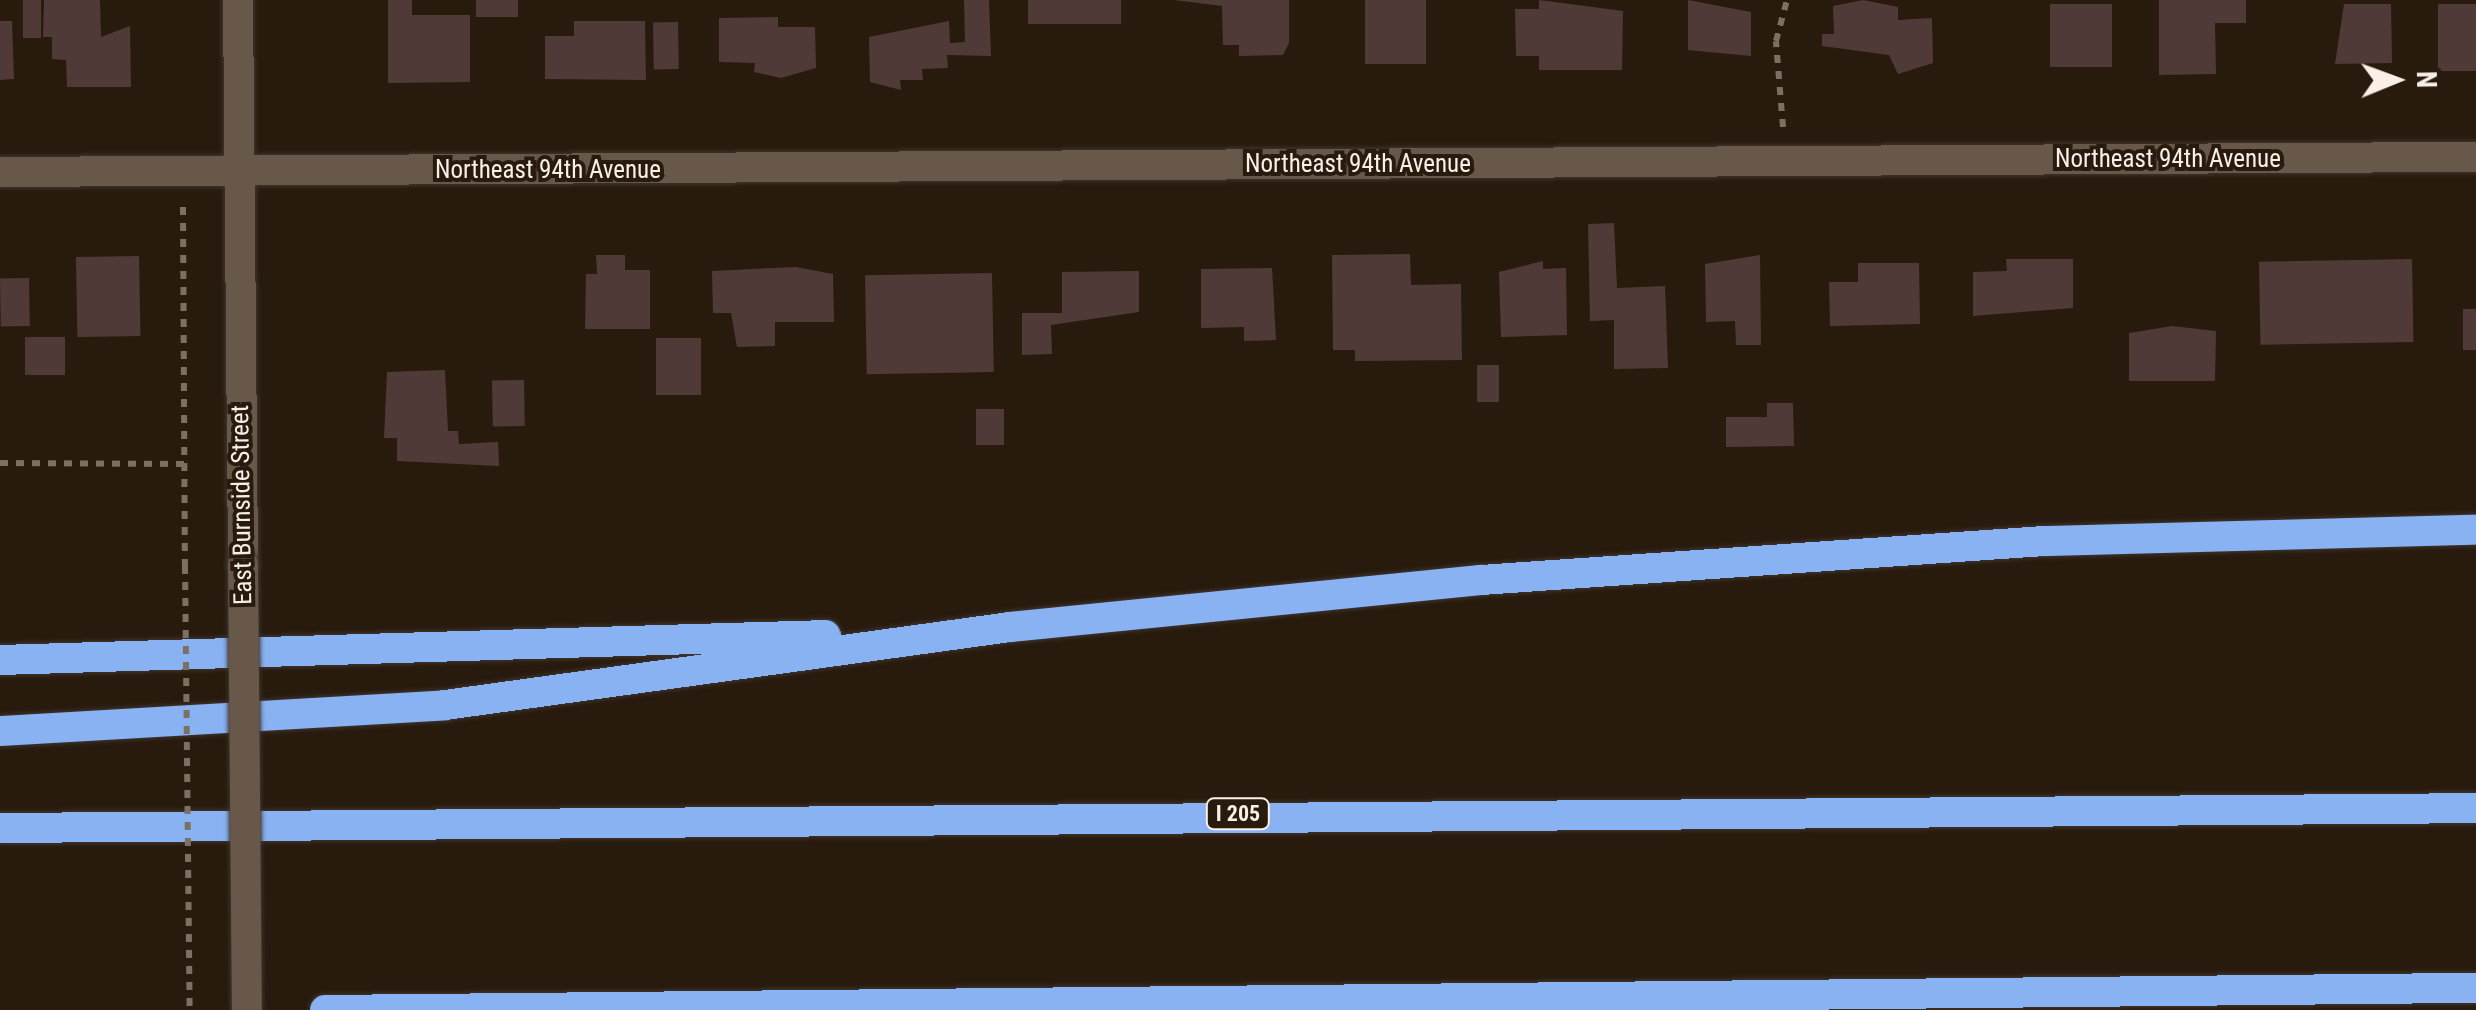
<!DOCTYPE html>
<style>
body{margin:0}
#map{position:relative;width:2476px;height:1010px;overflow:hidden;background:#281b0e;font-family:"Roboto Condensed",sans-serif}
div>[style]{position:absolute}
.building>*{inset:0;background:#4f3a37;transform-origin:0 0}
.path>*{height:6px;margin-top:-3px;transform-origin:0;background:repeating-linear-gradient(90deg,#7c7065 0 8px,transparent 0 16px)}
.roads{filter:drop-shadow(0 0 2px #3f342e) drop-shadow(0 0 2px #3f342e)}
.minor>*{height:30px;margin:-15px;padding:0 15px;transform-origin:15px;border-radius:15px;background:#685849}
.highway>*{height:30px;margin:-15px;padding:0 15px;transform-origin:15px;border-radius:15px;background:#88b2f1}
.path-bridge>*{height:6px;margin-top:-3px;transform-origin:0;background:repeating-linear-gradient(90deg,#7c7065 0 8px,transparent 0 16px)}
.bridges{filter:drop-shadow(0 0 2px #3f342e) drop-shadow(0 0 2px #3f342e)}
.minor-bridge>*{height:30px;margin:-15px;padding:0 15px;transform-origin:15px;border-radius:15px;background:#685849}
span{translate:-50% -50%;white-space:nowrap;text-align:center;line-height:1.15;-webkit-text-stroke:8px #281b0e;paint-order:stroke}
.shield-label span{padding:2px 8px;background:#281b0e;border:2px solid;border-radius:8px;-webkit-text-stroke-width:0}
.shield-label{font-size:22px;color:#f9efe7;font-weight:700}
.street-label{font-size:25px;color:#f9efe7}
.north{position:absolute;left:2346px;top:30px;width:100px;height:100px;-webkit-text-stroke:8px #281b0e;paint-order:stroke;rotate:89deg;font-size:28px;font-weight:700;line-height:40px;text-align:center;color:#f9efe7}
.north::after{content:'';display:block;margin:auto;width:35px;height:45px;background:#f9efe7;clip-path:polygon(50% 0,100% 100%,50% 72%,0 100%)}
</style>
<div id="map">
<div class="building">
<div style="left:23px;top:0;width:18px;height:38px"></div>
<div style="clip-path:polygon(44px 0,100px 0,101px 37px,130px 26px,131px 87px,67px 87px,66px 60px,52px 59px,52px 37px,43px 37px)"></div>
<div style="clip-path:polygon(388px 0,412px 0,412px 15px,470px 15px,470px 82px,388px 83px)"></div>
<div style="left:476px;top:0;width:42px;height:17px"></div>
<div style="clip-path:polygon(964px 0,989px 0,991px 56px,947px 55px,948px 68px,922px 69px,923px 80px,900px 80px,901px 90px,870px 82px,869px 37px,949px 21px,950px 43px,965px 42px)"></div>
<div style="left:1028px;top:0;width:93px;height:24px"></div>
<div style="clip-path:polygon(1174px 0,1289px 0,1289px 43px,1283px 55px,1239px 56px,1239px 45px,1223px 45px,1222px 6px)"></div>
<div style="left:1365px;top:0;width:61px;height:64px"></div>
<div style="clip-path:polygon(1539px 0,1623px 11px,1622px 70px,1539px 70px,1539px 56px,1516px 56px,1515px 9px,1539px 9px)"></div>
<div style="clip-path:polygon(1688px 0,1751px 12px,1751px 56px,1688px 50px)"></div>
<div style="clip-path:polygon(1863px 0,1898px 7px,1898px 20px,1932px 18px,1933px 63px,1898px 74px,1889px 55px,1822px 46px,1822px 34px,1834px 34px,1833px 6px)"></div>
<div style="clip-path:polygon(2159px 0,2246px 0,2246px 23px,2215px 23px,2216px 74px,2159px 75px)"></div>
<div style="left:2050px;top:4px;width:62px;height:63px"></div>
<div style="clip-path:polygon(2344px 4px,2391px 4px,2392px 63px,2335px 64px)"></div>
<div style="left:2476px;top:4px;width:67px;height:38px;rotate:90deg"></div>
<div style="clip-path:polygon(778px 17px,778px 27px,815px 27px,816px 68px,781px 78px,754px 72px,755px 63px,719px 62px,719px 18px)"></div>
<div style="clip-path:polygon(0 21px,12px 21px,14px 79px,0 80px)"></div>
<div style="clip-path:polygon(574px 21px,645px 21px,646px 80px,545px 79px,545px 36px,574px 36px)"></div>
<div style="left:678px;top:22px;width:47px;height:25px;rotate:89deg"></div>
<div style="clip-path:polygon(1614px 223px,1617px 288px,1665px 286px,1668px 368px,1614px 369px,1614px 320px,1590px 321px,1588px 224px)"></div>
<div style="clip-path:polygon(1410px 254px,1411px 285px,1461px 284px,1462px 360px,1355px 361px,1355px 350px,1333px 350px,1332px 255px)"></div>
<div style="clip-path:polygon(596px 255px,625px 255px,625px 270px,650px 270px,650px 329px,585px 329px,586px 274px,597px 274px)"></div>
<div style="clip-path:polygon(1760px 255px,1761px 345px,1736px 345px,1735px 321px,1706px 322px,1705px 264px)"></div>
<div style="left:139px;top:256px;width:80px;height:63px;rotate:89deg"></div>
<div style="clip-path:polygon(2006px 259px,2073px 259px,2073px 308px,1973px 316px,1973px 272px,2007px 271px)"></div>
<div style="left:2412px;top:259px;width:83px;height:153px;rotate:89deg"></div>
<div style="clip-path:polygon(1543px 261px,1543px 269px,1566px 268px,1567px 335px,1501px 337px,1499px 272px)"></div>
<div style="clip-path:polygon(1858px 263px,1919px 263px,1920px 324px,1830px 326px,1829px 282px,1858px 282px)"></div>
<div style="clip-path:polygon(796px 267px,833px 274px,834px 322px,775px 322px,775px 346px,737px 347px,731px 313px,713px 313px,712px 271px)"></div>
<div style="clip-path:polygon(1272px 268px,1276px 340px,1244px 341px,1244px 327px,1201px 328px,1201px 269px)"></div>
<div style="clip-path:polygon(1139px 271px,1139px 312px,1051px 325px,1052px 354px,1022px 355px,1022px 313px,1062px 313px,1062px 272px)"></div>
<div style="left:992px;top:273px;width:99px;height:127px;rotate:89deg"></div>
<div style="left:29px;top:278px;width:48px;height:29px;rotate:89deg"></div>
<div style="left:2463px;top:309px;width:13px;height:41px"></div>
<div style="clip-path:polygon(2172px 326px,2216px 331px,2215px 381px,2129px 381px,2129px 333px)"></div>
<div style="left:65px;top:337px;width:38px;height:40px;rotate:90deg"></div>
<div style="left:701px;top:338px;width:57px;height:45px;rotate:90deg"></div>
<div style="left:1477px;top:365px;width:22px;height:37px"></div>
<div style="clip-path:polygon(445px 370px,448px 431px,458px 431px,459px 444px,498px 442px,499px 466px,397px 461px,397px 438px,384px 438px,387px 372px)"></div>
<div style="left:524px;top:380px;width:46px;height:32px;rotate:89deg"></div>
<div style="clip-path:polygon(1767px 403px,1793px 403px,1794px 446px,1726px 447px,1726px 417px,1767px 417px)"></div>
<div style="left:1004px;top:409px;width:36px;height:28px;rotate:90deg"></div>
</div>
<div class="path">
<div style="left:1783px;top:127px;width:86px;rotate:-94.7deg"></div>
<div style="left:1776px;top:41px;width:42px;rotate:-75deg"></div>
<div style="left:183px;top:207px;width:359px;rotate:89.7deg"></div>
<div style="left:0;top:463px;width:184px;rotate:0.3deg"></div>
</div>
<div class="roads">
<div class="minor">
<div style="left:238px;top:0;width:565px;rotate:89.49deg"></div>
<div style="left:0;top:172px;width:2476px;rotate:-0.35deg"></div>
</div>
<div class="highway">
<div style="left:0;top:660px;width:826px;rotate:-1.73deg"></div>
<div style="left:0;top:731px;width:446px;rotate:-3.3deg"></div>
<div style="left:445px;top:705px;width:570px;rotate:-7.86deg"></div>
<div style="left:1010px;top:627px;width:473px;rotate:-5.7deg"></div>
<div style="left:1481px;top:580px;width:565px;rotate:-3.96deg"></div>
<div style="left:2045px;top:541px;width:431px;rotate:-1.5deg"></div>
<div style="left:0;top:828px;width:2476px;rotate:-0.46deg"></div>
<div style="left:325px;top:1010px;width:2151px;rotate:-0.59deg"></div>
</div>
</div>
<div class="path-bridge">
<div style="left:185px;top:566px;width:444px;rotate:89.4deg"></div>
</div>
<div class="bridges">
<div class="minor-bridge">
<div style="left:243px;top:565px;width:445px;rotate:89.5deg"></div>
</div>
</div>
<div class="shield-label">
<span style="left:1238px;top:814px">I 205</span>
</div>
<div class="street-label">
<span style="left:2168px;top:159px">Northeast 94th Avenue</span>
<span style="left:1358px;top:164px">Northeast 94th Avenue</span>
<span style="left:548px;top:170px">Northeast 94th Avenue</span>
<span style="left:242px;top:505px;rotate:-91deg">East Burnside Street</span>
</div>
<div class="north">N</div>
</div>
